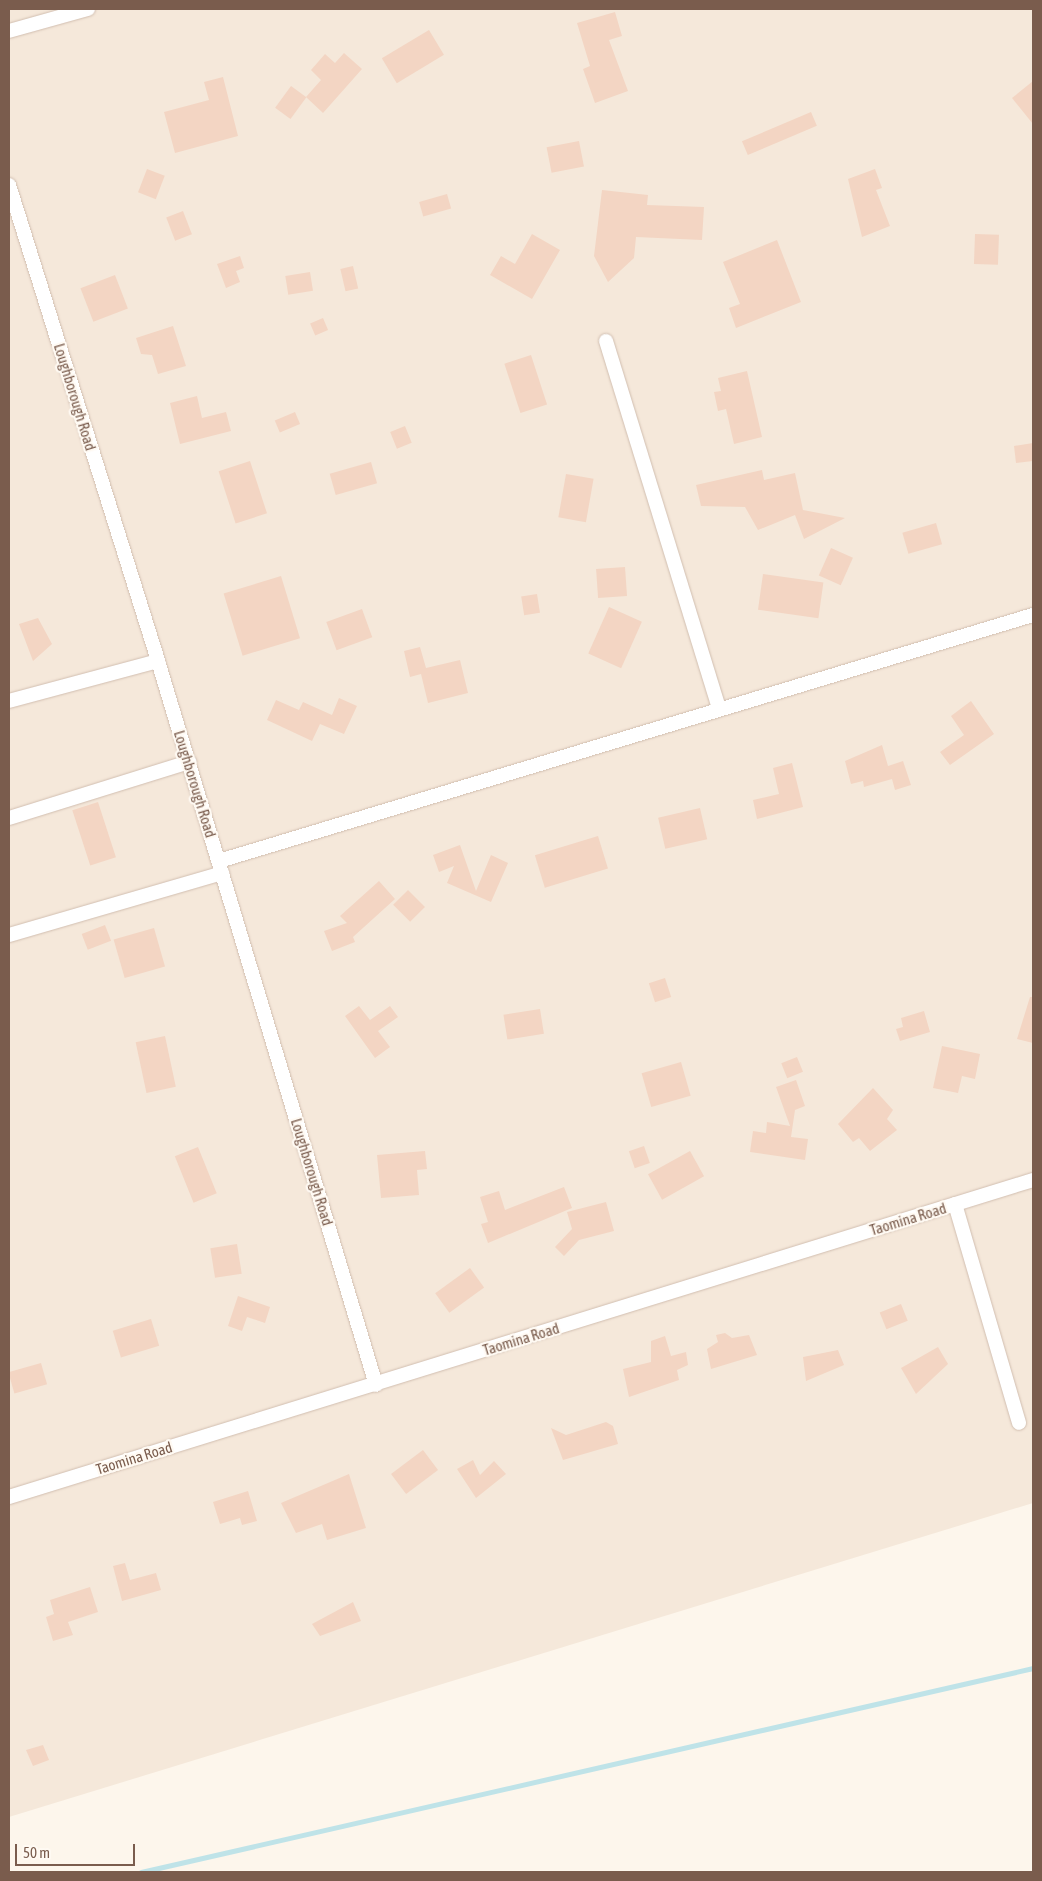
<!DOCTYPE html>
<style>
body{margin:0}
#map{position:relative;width:1042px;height:1881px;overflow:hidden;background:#fdf6ec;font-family:"Asap Condensed",sans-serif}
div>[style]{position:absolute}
.residential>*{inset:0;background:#f5e8da}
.stream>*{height:5px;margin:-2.5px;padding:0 2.5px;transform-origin:2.5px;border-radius:2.5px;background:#bfe3e8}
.building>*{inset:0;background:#f3d5c3;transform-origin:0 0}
.roads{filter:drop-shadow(0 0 1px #d1beb0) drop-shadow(0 0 1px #d1beb0)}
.street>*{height:14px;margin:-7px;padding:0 7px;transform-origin:7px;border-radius:7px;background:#fff}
span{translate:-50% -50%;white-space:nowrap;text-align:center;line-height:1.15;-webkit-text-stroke:4.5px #fffaf3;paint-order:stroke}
.street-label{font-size:15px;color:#7a5c4d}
.frame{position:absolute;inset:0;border:10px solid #7a5c4d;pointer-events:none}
.scale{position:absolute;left:15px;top:1844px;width:120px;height:22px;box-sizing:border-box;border:2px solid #7a5c4d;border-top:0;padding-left:6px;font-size:15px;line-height:18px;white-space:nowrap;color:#7a5c4d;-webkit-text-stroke:4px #fffaf3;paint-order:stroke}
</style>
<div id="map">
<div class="residential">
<div style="clip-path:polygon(9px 9px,1033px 9px,1033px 1503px,9px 1817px)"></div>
</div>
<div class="stream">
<div style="left:141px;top:1872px;width:915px;rotate:-12.88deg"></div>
</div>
<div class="building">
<div style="clip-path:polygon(615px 12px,622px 36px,609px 40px,628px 91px,595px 103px,583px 69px,590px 66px,577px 23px)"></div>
<div style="left:429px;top:30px;width:29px;height:55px;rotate:59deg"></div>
<div style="clip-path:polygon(344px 53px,362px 69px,323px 113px,306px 97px,321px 80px,311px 70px,325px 54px,335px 63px)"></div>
<div style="clip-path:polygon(223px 77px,238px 136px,175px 153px,164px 112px,209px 100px,204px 82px)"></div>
<div style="clip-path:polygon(1033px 81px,1033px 124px,1012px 98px)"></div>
<div style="left:291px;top:86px;width:19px;height:27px;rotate:36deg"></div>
<div style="left:811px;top:112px;width:15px;height:75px;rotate:67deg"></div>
<div style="left:579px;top:141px;width:26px;height:33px;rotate:79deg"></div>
<div style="left:147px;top:169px;width:19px;height:25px;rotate:21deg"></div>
<div style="clip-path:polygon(875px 169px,882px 188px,876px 190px,890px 226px,862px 237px,848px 179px)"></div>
<div style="clip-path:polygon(602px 190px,648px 195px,647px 205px,704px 207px,702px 240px,636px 237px,634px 258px,608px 282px,594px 256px)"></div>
<div style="left:447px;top:194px;width:15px;height:29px;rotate:74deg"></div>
<div style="left:183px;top:211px;width:25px;height:18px;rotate:69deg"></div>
<div style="clip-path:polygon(532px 234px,560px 250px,532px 299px,490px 275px,501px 256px,515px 264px)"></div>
<div style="left:975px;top:234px;width:24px;height:30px;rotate:2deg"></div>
<div style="clip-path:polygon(777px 240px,801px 302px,736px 328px,729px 308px,740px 304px,723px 262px)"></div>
<div style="clip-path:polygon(240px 256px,244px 268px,236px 271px,240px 282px,226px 288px,217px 264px)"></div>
<div style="left:353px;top:266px;width:23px;height:13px;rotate:77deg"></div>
<div style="left:310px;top:272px;width:19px;height:25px;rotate:81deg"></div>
<div style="left:115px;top:275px;width:36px;height:37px;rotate:69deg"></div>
<div style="left:323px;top:318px;width:13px;height:14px;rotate:67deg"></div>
<div style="clip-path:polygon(173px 326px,186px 366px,158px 374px,152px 355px,141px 354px,136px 338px)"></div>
<div style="left:531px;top:355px;width:52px;height:28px;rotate:72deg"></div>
<div style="clip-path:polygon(747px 371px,762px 437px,734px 444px,726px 409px,718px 411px,714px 392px,721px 391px,718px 378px)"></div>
<div style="clip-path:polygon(197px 396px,202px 418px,226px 412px,231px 431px,180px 444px,170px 403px)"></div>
<div style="left:295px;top:412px;width:13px;height:22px;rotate:67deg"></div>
<div style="left:405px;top:426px;width:18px;height:16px;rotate:68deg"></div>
<div style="clip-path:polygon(1033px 443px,1033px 461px,1016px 463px,1014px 446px)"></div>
<div style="left:250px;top:461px;width:55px;height:33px;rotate:72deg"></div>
<div style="left:371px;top:462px;width:22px;height:43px;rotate:74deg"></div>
<div style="clip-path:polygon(762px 470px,764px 480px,795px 473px,803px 510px,845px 518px,804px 539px,795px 515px,758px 530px,745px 507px,701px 506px,696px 485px)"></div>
<div style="left:566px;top:474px;width:28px;height:44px;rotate:10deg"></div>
<div style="left:936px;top:523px;width:22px;height:35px;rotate:74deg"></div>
<div style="left:831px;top:548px;width:24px;height:30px;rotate:24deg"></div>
<div style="left:625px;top:567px;width:29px;height:29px;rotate:86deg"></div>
<div style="left:763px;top:574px;width:61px;height:36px;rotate:8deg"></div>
<div style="left:281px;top:576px;width:65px;height:60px;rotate:73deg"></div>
<div style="left:537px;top:594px;width:19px;height:16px;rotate:81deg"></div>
<div style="left:609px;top:607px;width:36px;height:51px;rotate:24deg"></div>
<div style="left:362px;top:609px;width:30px;height:38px;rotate:70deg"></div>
<div style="clip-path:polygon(38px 618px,52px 644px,33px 661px,19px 624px)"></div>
<div style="clip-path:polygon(420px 647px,426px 668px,460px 660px,468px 693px,428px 703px,421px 674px,410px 677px,404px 651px)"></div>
<div style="clip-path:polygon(339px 698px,357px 706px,344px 734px,320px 724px,312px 741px,267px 720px,276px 700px,299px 710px,303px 702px,332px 715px)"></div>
<div style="clip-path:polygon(971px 701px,994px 734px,950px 765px,940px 752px,964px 735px,951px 716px)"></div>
<div style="clip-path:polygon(882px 745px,888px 766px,903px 761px,911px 785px,895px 790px,892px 779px,864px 787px,863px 781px,851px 784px,845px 761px)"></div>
<div style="clip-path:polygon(792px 763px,803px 807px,757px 819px,753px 800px,779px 794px,773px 768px)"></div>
<div style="left:98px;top:802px;width:58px;height:27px;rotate:72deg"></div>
<div style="left:700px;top:808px;width:32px;height:43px;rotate:77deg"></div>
<div style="left:598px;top:836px;width:34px;height:66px;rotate:73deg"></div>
<div style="clip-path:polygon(460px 845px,476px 891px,491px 855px,508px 863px,491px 902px,447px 883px,454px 866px,439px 872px,433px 855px)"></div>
<div style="clip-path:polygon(379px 881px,395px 899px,353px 937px,355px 942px,332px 951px,324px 931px,347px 923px,340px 916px)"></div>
<div style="left:408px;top:890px;width:24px;height:21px;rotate:45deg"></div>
<div style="left:105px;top:925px;width:17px;height:25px;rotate:69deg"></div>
<div style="left:154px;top:928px;width:40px;height:42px;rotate:74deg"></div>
<div style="left:665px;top:978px;width:20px;height:17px;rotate:72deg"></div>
<div style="clip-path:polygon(1030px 997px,1033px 997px,1033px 1043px,1017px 1039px)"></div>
<div style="clip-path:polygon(359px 1006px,370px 1020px,390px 1006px,398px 1017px,378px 1031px,390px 1047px,375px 1058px,345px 1016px)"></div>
<div style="left:540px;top:1009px;width:25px;height:37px;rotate:81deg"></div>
<div style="clip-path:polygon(924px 1011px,930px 1032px,900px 1041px,896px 1029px,903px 1027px,901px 1018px)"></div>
<div style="left:165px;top:1036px;width:52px;height:30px;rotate:78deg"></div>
<div style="clip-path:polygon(942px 1046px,980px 1054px,975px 1079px,962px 1076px,958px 1093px,933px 1088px)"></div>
<div style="left:797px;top:1057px;width:16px;height:17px;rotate:68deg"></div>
<div style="left:681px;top:1062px;width:35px;height:41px;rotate:74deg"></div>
<div style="clip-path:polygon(796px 1080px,805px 1106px,795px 1110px,791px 1137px,808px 1139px,805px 1160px,750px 1152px,753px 1131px,766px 1133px,767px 1122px,790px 1126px,776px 1087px)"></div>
<div style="clip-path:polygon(873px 1088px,893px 1110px,887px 1119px,897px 1130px,870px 1151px,859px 1138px,853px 1142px,838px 1124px)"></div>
<div style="left:644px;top:1146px;width:18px;height:16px;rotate:71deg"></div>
<div style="left:198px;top:1147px;width:50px;height:25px;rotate:68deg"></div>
<div style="clip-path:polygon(425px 1151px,427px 1169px,417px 1170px,419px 1195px,381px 1198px,377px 1155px)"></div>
<div style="left:690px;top:1151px;width:29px;height:48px;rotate:61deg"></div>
<div style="clip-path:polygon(564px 1187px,572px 1208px,488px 1243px,481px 1224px,488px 1222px,480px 1197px,499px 1191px,505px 1210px)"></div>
<div style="clip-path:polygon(606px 1202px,614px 1231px,579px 1240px,564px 1256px,555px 1247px,572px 1229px,567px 1212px)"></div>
<div style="left:237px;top:1244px;width:30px;height:27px;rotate:81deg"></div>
<div style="left:470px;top:1268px;width:24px;height:43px;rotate:54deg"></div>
<div style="clip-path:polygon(238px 1296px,270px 1307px,265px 1323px,247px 1317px,242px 1331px,228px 1326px)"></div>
<div style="left:901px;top:1304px;width:18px;height:23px;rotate:68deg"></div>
<div style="left:151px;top:1319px;width:28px;height:40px;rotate:73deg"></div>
<div style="clip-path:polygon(725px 1333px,732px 1338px,749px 1335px,757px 1355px,711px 1369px,707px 1349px,718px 1342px,716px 1335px)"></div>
<div style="clip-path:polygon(665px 1336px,671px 1356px,686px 1352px,688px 1365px,677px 1370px,679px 1380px,629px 1397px,623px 1369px,651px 1362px,651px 1341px)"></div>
<div style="clip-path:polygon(938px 1347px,948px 1364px,916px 1394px,901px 1368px)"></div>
<div style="clip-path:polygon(838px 1350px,844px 1365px,806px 1381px,803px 1357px)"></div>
<div style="left:41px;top:1363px;width:22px;height:34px;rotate:74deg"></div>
<div style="clip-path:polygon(606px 1422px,613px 1426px,618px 1444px,563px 1460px,551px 1428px,566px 1435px)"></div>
<div style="left:423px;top:1450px;width:25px;height:40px;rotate:53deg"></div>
<div style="clip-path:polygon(473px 1460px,480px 1475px,494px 1461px,506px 1474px,476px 1498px,457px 1469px)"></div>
<div style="clip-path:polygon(349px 1474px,366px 1528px,327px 1540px,322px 1524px,296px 1533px,281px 1503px)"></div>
<div style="clip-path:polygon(248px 1491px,257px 1521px,242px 1525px,240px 1518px,220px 1524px,213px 1502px)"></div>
<div style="clip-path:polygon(125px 1563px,130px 1580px,156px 1573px,161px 1590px,122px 1601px,113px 1566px)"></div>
<div style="clip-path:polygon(90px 1587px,98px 1612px,68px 1622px,73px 1635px,53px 1641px,46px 1617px,54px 1614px,50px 1600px)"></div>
<div style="clip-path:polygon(353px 1602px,361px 1621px,320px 1636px,312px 1624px)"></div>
<div style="clip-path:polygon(43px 1745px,49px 1760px,33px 1766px,26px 1750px)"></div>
</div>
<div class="roads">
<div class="street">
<div style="left:9px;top:31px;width:82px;rotate:-15.6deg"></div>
<div style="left:9px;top:185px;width:499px;rotate:72.6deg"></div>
<div style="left:158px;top:661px;width:756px;rotate:73.24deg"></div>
<div style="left:606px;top:341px;width:385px;rotate:72.9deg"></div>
<div style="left:9px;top:701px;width:154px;rotate:-15deg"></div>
<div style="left:9px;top:818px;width:189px;rotate:-17.3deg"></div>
<div style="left:219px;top:861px;width:850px;rotate:-16.82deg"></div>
<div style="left:9px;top:935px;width:222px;rotate:-16.2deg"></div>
<div style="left:955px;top:1204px;width:228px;rotate:73.7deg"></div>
<div style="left:9px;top:1497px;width:1072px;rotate:-17.2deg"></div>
</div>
</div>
<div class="street-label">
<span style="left:75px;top:397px;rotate:73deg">Loughborough Road</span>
<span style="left:195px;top:784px;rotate:73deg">Loughborough Road</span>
<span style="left:312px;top:1172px;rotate:73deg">Loughborough Road</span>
<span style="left:908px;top:1219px;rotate:-17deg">Taomina Road</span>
<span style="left:521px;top:1339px;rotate:-17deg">Taomina Road</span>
<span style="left:134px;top:1458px;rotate:-17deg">Taomina Road</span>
</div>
<div class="frame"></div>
<div class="scale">50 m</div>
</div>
